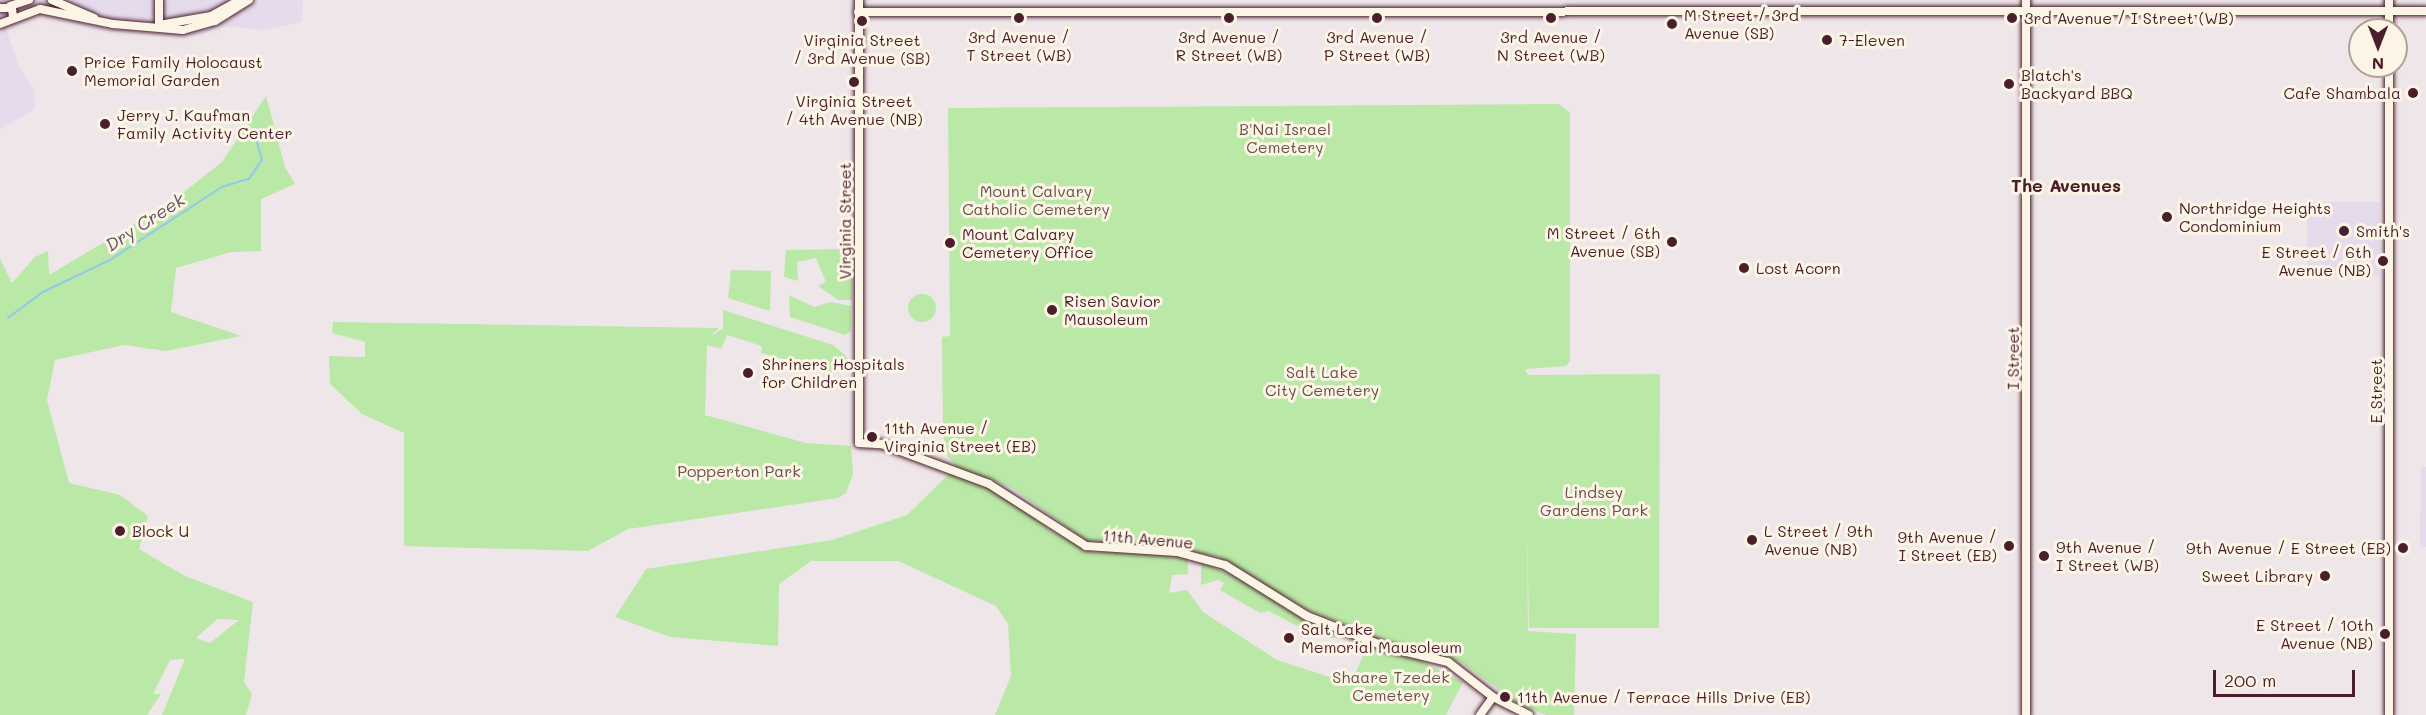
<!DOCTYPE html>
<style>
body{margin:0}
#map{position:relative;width:2426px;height:715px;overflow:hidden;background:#efe6ea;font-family:Mali,sans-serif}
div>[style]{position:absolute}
.built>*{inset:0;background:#e6dbed;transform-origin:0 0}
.green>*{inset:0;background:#bae8a6}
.round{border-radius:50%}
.stream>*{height:1.5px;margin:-0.75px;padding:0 0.75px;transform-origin:0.75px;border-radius:0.75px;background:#8ec9ee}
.roads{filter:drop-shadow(0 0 2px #4a1f2b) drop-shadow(0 0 2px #4a1f2b)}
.secondary>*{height:8px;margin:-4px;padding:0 4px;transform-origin:4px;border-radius:4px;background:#fcf5e5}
.dots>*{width:16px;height:16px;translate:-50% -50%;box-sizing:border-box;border:3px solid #fcf5e5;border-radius:50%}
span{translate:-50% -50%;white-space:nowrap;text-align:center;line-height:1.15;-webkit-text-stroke:6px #fcf5e5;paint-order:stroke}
.poi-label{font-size:16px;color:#4a1f2b}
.left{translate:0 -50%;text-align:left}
.right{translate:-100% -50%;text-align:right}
.park-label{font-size:16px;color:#66514a}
.street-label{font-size:16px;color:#4a1f2b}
.neighbourhood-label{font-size:18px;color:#4a1f2b;font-weight:700}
.water-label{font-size:18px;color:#5e5266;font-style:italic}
.north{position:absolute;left:2348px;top:18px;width:60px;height:60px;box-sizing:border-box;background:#fcf5e5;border:2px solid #b59f9b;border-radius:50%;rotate:180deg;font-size:16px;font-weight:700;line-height:24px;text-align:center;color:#4a1f2b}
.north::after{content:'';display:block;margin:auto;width:21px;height:27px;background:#4a1f2b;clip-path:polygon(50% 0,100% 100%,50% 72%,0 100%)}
.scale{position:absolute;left:2213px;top:670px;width:142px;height:27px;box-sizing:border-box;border:3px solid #4a1f2b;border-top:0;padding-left:8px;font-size:18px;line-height:21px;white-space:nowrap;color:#4a1f2b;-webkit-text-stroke:4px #fcf5e5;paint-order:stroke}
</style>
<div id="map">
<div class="built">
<div style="clip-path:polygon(0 0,303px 0,302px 22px,264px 30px,221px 26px,200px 35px,165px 36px,103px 31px,34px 14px,6px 27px,18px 65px,35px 92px,34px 109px,0 130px)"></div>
<div style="left:2307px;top:202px;width:73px;height:73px"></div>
<div style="clip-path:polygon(2421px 467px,2426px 467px,2426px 547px,2420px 547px)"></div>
</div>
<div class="green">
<div style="clip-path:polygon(evenodd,266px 96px,285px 167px,295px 184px,261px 199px,261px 251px,231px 252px,176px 268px,171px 312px,241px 336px,166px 351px,124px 345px,55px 360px,47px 400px,69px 483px,120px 495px,148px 516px,139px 549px,185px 576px,253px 602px,244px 682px,252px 694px,246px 715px,162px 715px,185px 659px,170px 660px,153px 694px,161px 694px,147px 715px,0 715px,0 259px,12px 283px,35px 257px,48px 251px,49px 275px,170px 203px,222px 162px,266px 96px,217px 619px,239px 620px,210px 643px,196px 638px,217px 619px)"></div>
<div style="clip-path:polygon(1559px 104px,1570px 113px,1570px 361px,1566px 366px,1525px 369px,1528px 375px,1660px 374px,1659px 628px,1529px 628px,1527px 524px,1528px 631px,1576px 634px,1574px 715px,1546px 715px,1519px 704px,1461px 662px,1385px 641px,1306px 609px,1219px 557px,1175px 548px,1087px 541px,1012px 488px,957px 467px,948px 457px,943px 435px,942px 337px,950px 336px,948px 108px)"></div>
<div style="clip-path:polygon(852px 249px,852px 300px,838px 300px,818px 286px,826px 282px,816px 258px,797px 262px,798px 281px,784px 277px,786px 250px)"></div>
<div style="clip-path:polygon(731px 270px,771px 271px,770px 311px,728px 298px)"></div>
<div class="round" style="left:908px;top:294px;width:28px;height:28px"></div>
<div style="clip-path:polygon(789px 295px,814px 307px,830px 302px,851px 306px,851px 331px,845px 335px,790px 317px)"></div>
<div style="clip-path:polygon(723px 310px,833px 345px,846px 356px,851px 368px,836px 373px,761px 353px,762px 346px,727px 335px,721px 349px,707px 345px,705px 415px,806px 443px,851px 446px,853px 474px,846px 493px,838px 498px,628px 529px,588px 551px,404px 546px,404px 433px,362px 414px,330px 384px,329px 356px,365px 357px,365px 342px,332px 333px,333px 322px,719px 328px,710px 336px,723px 329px)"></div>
<div style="clip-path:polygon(950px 473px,999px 491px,1053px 532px,1095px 553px,1117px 551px,1188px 558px,1188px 574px,1172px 575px,1169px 593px,1187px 590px,1203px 612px,1277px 660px,1351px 684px,1367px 646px,1421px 661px,1463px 682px,1446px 715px,995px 715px,1011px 676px,1008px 624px,996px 606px,898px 561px,811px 561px,779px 584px,778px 646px,670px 637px,615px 617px,646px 569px,832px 540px,907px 515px)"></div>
<div style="clip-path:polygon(1201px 562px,1243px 580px,1301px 618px,1347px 638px,1320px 638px,1303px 624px,1297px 626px,1269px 611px,1260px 613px,1220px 590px,1224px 583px,1218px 580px,1201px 585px)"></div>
</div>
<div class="stream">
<div style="left:8px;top:318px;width:44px;rotate:-36.6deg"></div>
<div style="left:43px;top:292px;width:74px;rotate:-25.5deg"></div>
<div style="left:110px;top:260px;width:134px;rotate:-33.1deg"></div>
<div style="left:222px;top:187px;width:28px;rotate:-17deg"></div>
<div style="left:249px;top:179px;width:23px;rotate:-56deg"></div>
<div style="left:262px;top:160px;width:19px;rotate:-106deg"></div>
<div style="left:257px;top:142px;width:13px;rotate:-81deg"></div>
</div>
<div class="roads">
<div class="secondary">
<div style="left:52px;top:0;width:46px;rotate:23.2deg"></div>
<div style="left:159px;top:0;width:25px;rotate:90deg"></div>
<div style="left:859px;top:0;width:443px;rotate:90deg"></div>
<div style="left:859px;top:443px;width:22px;rotate:3deg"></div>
<div style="left:881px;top:444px;width:115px;rotate:20.3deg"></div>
<div style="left:989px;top:484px;width:115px;rotate:32.6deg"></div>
<div style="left:1086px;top:546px;width:91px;rotate:3.8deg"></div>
<div style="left:1177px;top:552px;width:50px;rotate:15.2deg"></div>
<div style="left:1225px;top:565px;width:97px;rotate:31.9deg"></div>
<div style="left:1307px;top:616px;width:85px;rotate:21.4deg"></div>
<div style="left:1386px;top:647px;width:64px;rotate:13.6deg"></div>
<div style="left:1448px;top:662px;width:57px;rotate:37.9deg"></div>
<div style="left:1493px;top:697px;width:40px;rotate:26.6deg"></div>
<div style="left:10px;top:6px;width:20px;rotate:-18deg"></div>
<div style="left:0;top:8px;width:12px"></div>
<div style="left:12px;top:8px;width:10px;rotate:84deg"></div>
<div style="left:858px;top:12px;width:1568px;rotate:-0.04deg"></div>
<div style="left:0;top:24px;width:43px;rotate:-20.6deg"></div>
<div style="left:40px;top:9px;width:75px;rotate:11.6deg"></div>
<div style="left:113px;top:24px;width:70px;rotate:4.9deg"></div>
<div style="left:183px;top:30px;width:33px;rotate:-16deg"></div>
<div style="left:215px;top:21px;width:40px;rotate:-32deg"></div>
<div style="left:159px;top:25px;width:53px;rotate:-9.8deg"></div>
<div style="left:211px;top:16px;width:33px;rotate:-29deg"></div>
<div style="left:2389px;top:30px;width:30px;rotate:-90deg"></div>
<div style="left:2389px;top:66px;width:649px;rotate:90deg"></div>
<div style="left:1480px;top:715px;width:22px;rotate:-54deg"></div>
<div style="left:2026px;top:715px;width:715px;rotate:-90deg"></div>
</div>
</div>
<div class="dots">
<div style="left:1019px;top:18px;background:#4a1f2b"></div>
<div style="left:1229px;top:18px;background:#4a1f2b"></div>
<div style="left:1377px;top:18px;background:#4a1f2b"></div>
<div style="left:1551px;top:18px;background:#4a1f2b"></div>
<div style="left:2012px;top:18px;background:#4a1f2b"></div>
<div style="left:862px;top:21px;background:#4a1f2b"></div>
<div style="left:1672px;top:24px;background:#4a1f2b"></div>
<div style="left:1827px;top:40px;background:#4a1f2b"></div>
<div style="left:72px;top:71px;background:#4a1f2b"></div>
<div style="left:854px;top:82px;background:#4a1f2b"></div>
<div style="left:2009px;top:84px;background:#4a1f2b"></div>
<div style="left:2413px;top:93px;background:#4a1f2b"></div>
<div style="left:105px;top:124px;background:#4a1f2b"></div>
<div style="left:2167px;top:217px;background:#4a1f2b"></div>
<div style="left:2344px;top:231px;background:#4a1f2b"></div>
<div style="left:1672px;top:242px;background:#4a1f2b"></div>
<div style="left:950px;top:243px;background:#4a1f2b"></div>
<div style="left:2383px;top:261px;background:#4a1f2b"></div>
<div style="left:1744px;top:268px;background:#4a1f2b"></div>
<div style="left:1052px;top:310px;background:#4a1f2b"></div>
<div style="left:748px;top:373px;background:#4a1f2b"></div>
<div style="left:872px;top:437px;background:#4a1f2b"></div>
<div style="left:120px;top:531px;background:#4a1f2b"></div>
<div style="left:1752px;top:540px;background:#4a1f2b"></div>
<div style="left:2009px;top:546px;background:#4a1f2b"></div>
<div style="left:2403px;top:548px;background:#4a1f2b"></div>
<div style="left:2044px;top:556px;background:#4a1f2b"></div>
<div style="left:2325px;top:576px;background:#4a1f2b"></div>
<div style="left:2385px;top:634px;background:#4a1f2b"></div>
<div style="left:1289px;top:638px;background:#4a1f2b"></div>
<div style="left:1505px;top:697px;background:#4a1f2b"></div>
</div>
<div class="poi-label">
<span class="left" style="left:1684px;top:24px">M Street / 3rd<br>Avenue (SB)</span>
<span class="left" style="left:2024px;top:18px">3rd Avenue / I Street (WB)</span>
<span style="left:1019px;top:46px">3rd Avenue /<br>T Street (WB)</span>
<span style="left:1229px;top:46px">3rd Avenue /<br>R Street (WB)</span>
<span style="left:1377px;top:46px">3rd Avenue /<br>P Street (WB)</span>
<span style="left:1551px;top:46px">3rd Avenue /<br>N Street (WB)</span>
<span style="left:862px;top:49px">Virginia Street<br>/ 3rd Avenue (SB)</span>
<span class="left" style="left:1839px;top:40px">7-Eleven</span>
<span class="left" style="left:84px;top:71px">Price Family Holocaust<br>Memorial Garden</span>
<span class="left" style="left:2021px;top:84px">Blatch's<br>Backyard BBQ</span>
<span class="right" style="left:2401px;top:93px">Cafe Shambala</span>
<span style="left:854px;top:110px">Virginia Street<br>/ 4th Avenue (NB)</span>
<span class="left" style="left:117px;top:124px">Jerry J. Kaufman<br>Family Activity Center</span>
<span class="left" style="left:2179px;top:217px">Northridge Heights<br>Condominium</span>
<span class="left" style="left:2356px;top:231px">Smith's</span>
<span class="right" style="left:1660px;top:242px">M Street / 6th<br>Avenue (SB)</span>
<span class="left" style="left:962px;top:243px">Mount Calvary<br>Cemetery Office</span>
<span class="right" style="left:2371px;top:261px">E Street / 6th<br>Avenue (NB)</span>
<span class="left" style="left:1756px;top:268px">Lost Acorn</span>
<span class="left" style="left:1064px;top:310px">Risen Savior<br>Mausoleum</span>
<span class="left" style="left:762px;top:373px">Shriners Hospitals<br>for Children</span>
<span class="left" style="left:884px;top:437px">11th Avenue /<br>Virginia Street (EB)</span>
<span class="left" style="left:132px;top:531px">Block U</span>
<span class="left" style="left:1764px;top:540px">L Street / 9th<br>Avenue (NB)</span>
<span class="right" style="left:1997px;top:546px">9th Avenue /<br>I Street (EB)</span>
<span class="left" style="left:2056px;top:556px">9th Avenue /<br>I Street (WB)</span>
<span class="right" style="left:2391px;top:548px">9th Avenue / E Street (EB)</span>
<span class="right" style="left:2313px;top:576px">Sweet Library</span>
<span class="right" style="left:2373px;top:634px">E Street / 10th<br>Avenue (NB)</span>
<span class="left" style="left:1301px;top:638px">Salt Lake<br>Memorial Mausoleum</span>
<span class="left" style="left:1517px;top:697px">11th Avenue / Terrace Hills Drive (EB)</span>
</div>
<div class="park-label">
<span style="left:1285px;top:138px">B'Nai Israel<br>Cemetery</span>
<span style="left:1036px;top:200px">Mount Calvary<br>Catholic Cemetery</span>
<span style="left:1322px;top:381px">Salt Lake<br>City Cemetery</span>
<span style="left:739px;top:471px">Popperton Park</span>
<span style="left:1594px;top:501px">Lindsey<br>Gardens Park</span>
<span style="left:1391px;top:686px">Shaare Tzedek<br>Cemetery</span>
</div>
<div class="street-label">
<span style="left:845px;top:221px;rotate:-90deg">Virginia Street</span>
<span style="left:2013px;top:358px;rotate:-90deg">I Street</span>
<span style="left:2376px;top:391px;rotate:-90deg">E Street</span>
<span style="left:1148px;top:539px;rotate:5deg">11th Avenue</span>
</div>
<div class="neighbourhood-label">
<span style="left:2066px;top:185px">The Avenues</span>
</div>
<div class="water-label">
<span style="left:145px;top:222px;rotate:-33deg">Dry Creek</span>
</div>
<div class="north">N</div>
<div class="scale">200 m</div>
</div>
